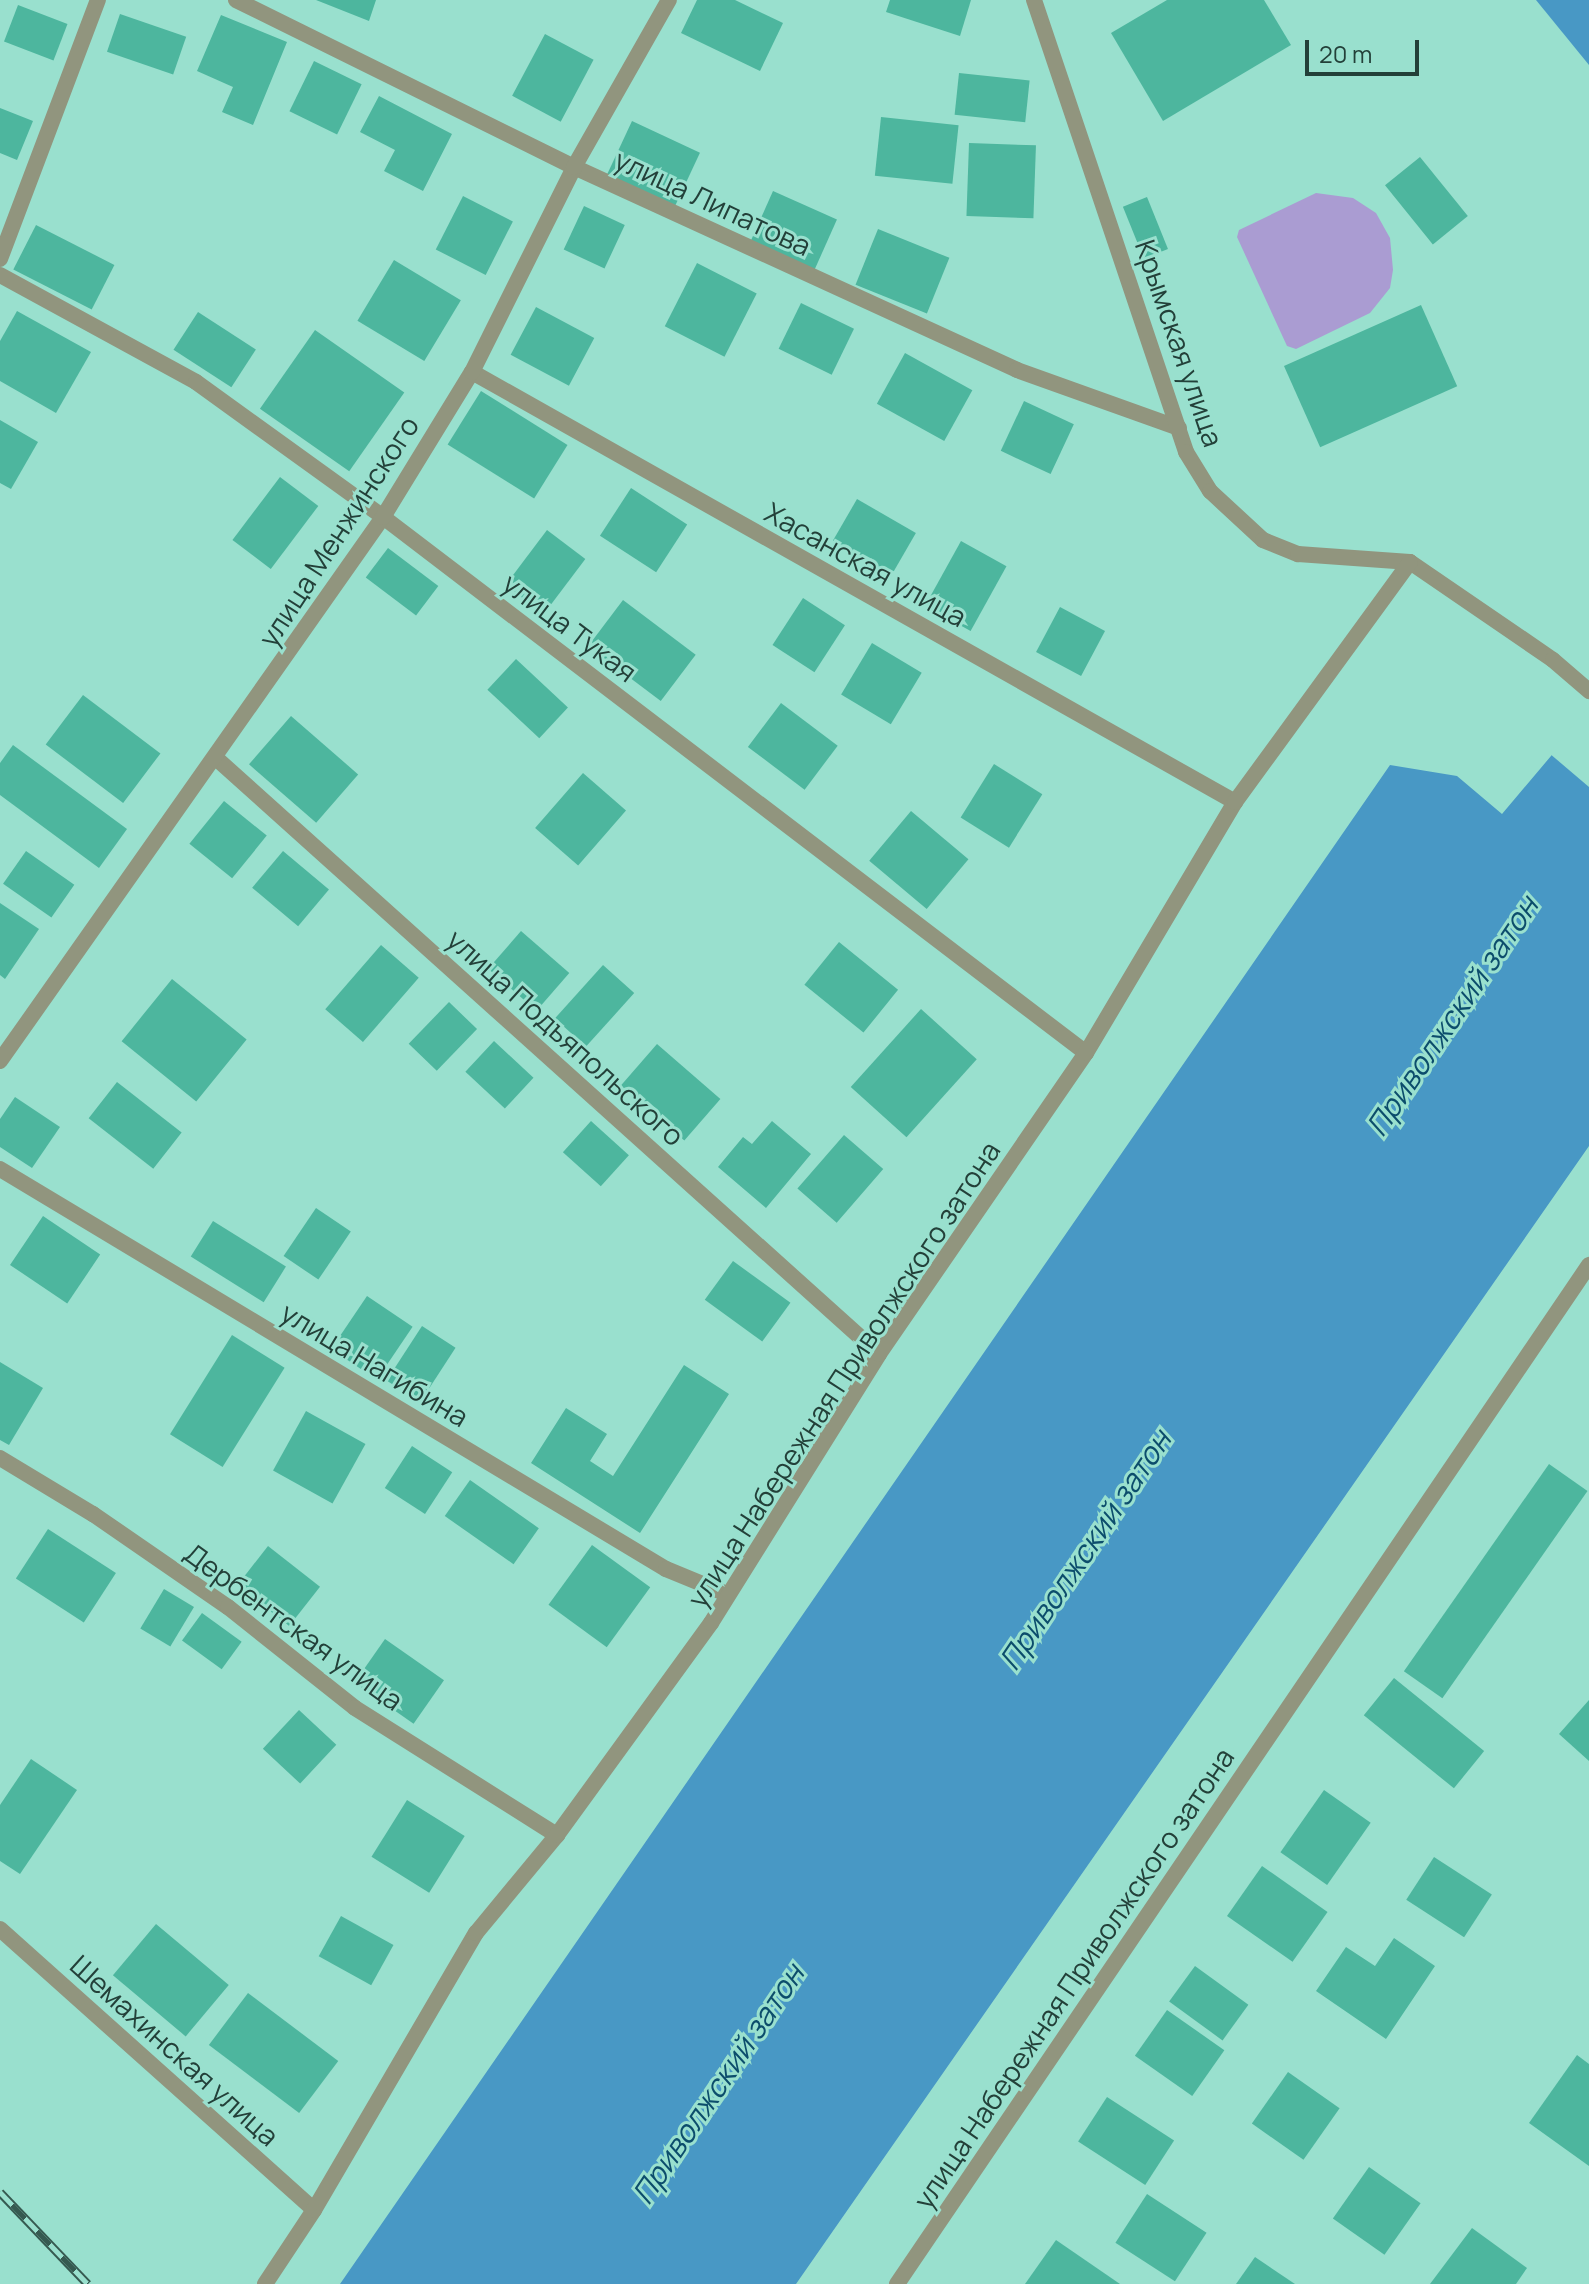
<!DOCTYPE html>
<meta charset="utf-8">
<style>
body{margin:0}
#map{position:relative;width:1589px;height:2284px;overflow:hidden;background:#99e0ce;font-family:Manrope,sans-serif}
div>[style]{position:absolute}
.green>*{inset:0;background:#aa9cd2}
.water>*{inset:0;background:#4898c5}
.pier>*{inset:0;background:#99e0ce}
.building>*{inset:0;background:#4db69e;transform-origin:0 0}
.street>*{height:16px;margin:-8px;padding:0 8px;transform-origin:8px;border-radius:8px;background:#91957e}
.rail>*{height:9px;margin-top:-4.5px;transform-origin:0;background:repeating-linear-gradient(90deg,#99e0ce 0 18px,#365a51 0 36px);box-sizing:border-box;border-block:2px solid #365a51}
span{translate:-50% -50%;white-space:nowrap;text-align:center;line-height:1.15;-webkit-text-stroke:6px #99e0ce;paint-order:stroke}
.street-label{font-size:28px;color:#234039}
.water-label{font-size:30px;color:#0c4d6c;font-style:italic}
.scale{position:absolute;left:1305px;top:40px;width:114px;height:36px;box-sizing:border-box;border:4px solid #234039;border-top:0;padding-left:10px;font-size:24px;line-height:28px;white-space:nowrap;color:#234039;-webkit-text-stroke:6px #99e0ce;paint-order:stroke}
</style>
<div id="map">
<div class="green">
<div style="clip-path:polygon(1316px 193px,1353px 198px,1376px 213px,1390px 238px,1393px 270px,1390px 288px,1370px 313px,1296px 349px,1287px 346px,1237px 237px,1239px 230px)"></div>
</div>
<div class="water">
<div style="clip-path:polygon(1536px 0,1589px 0,1589px 65px)"></div>
<div style="clip-path:polygon(1589px 711px,1589px 1146px,796px 2284px,340px 2284px,1390px 765px,1457px 776px,1502px 814px)"></div>
</div>
<div class="pier">
<div style="clip-path:polygon(1589px 707px,1589px 787px,1549px 753px)"></div>
</div>
<div class="building">
<div style="clip-path:polygon(316px 0,376px 0,369px 21px)"></div>
<div style="clip-path:polygon(697px 0,735px 0,783px 23px,760px 71px,681px 33px)"></div>
<div style="clip-path:polygon(890px 0,971px 0,960px 36px,886px 12px)"></div>
<div style="clip-path:polygon(1167px 0,1264px 0,1291px 45px,1163px 121px,1111px 33px)"></div>
<div style="left:18px;top:5px;width:53px;height:39px;rotate:21deg"></div>
<div style="left:120px;top:14px;width:70px;height:40px;rotate:19deg"></div>
<div style="clip-path:polygon(221px 15px,287px 42px,253px 125px,222px 112px,233px 87px,197px 71px)"></div>
<div style="left:545px;top:34px;width:55px;height:70px;rotate:28deg"></div>
<div style="left:314px;top:61px;width:53px;height:56px;rotate:26deg"></div>
<div style="left:959px;top:73px;width:71px;height:42px;rotate:6deg"></div>
<div style="clip-path:polygon(379px 96px,452px 134px,423px 191px,384px 171px,395px 150px,360px 132px)"></div>
<div style="clip-path:polygon(0 108px,33px 121px,17px 160px,0 153px)"></div>
<div style="left:881px;top:117px;width:78px;height:59px;rotate:6deg"></div>
<div style="left:632px;top:121px;width:75px;height:65px;rotate:25deg"></div>
<div style="left:969px;top:143px;width:67px;height:73px;rotate:2deg"></div>
<div style="left:1420px;top:157px;width:76px;height:45px;rotate:51deg"></div>
<div style="left:773px;top:191px;width:70px;height:57px;rotate:24deg"></div>
<div style="left:463px;top:196px;width:56px;height:60px;rotate:27deg"></div>
<div style="left:1147px;top:197px;width:56px;height:26px;rotate:68deg"></div>
<div style="left:584px;top:206px;width:45px;height:48px;rotate:25deg"></div>
<div style="left:36px;top:225px;width:88px;height:50px;rotate:27deg"></div>
<div style="left:878px;top:229px;width:77px;height:60px;rotate:22deg"></div>
<div style="left:394px;top:260px;width:78px;height:71px;rotate:31deg"></div>
<div style="left:697px;top:263px;width:67px;height:71px;rotate:27deg"></div>
<div style="left:801px;top:303px;width:59px;height:51px;rotate:26deg"></div>
<div style="left:1421px;top:305px;width:89px;height:150px;rotate:66deg"></div>
<div style="left:536px;top:307px;width:66px;height:54px;rotate:28deg"></div>
<div style="clip-path:polygon(17px 311px,91px 352px,56px 413px,0 381px,0 341px)"></div>
<div style="left:198px;top:312px;width:69px;height:45px;rotate:33deg"></div>
<div style="left:315px;top:330px;width:109px;height:96px;rotate:35deg"></div>
<div style="left:905px;top:353px;width:77px;height:58px;rotate:29deg"></div>
<div style="left:481px;top:391px;width:102px;height:63px;rotate:32deg"></div>
<div style="left:1024px;top:401px;width:55px;height:55px;rotate:25deg"></div>
<div style="clip-path:polygon(0 420px,38px 442px,11px 489px,0 483px)"></div>
<div style="left:280px;top:477px;width:48px;height:79px;rotate:37deg"></div>
<div style="left:631px;top:488px;width:67px;height:57px;rotate:33deg"></div>
<div style="left:857px;top:499px;width:68px;height:48px;rotate:30deg"></div>
<div style="left:547px;top:530px;width:48px;height:69px;rotate:37deg"></div>
<div style="left:961px;top:541px;width:52px;height:74px;rotate:29deg"></div>
<div style="left:388px;top:548px;width:63px;height:37px;rotate:37deg"></div>
<div style="left:803px;top:598px;width:50px;height:56px;rotate:33deg"></div>
<div style="left:623px;top:600px;width:91px;height:58px;rotate:37deg"></div>
<div style="left:1060px;top:607px;width:51px;height:51px;rotate:28deg"></div>
<div style="left:872px;top:643px;width:58px;height:60px;rotate:31deg"></div>
<div style="left:516px;top:659px;width:71px;height:42px;rotate:43deg"></div>
<div style="left:83px;top:695px;width:97px;height:62px;rotate:37deg"></div>
<div style="left:781px;top:703px;width:71px;height:55px;rotate:37deg"></div>
<div style="left:291px;top:716px;width:89px;height:64px;rotate:41deg"></div>
<div style="clip-path:polygon(13px 745px,127px 829px,99px 868px,0 795px,0 763px)"></div>
<div style="left:994px;top:764px;width:57px;height:63px;rotate:32deg"></div>
<div style="left:583px;top:773px;width:57px;height:73px;rotate:41deg"></div>
<div style="left:224px;top:801px;width:55px;height:55px;rotate:39deg"></div>
<div style="left:911px;top:811px;width:75px;height:65px;rotate:40deg"></div>
<div style="left:26px;top:851px;width:59px;height:40px;rotate:35deg"></div>
<div style="left:283px;top:851px;width:60px;height:48px;rotate:40deg"></div>
<div style="clip-path:polygon(0 903px,39px 929px,5px 979px,0 975px)"></div>
<div style="left:521px;top:931px;width:64px;height:50px;rotate:41deg"></div>
<div style="left:839px;top:942px;width:76px;height:55px;rotate:39deg"></div>
<div style="left:381px;top:945px;width:50px;height:85px;rotate:41deg"></div>
<div style="left:603px;top:965px;width:42px;height:72px;rotate:42deg"></div>
<div style="left:172px;top:979px;width:96px;height:80px;rotate:39deg"></div>
<div style="left:449px;top:1002px;width:39px;height:58px;rotate:44deg"></div>
<div style="left:921px;top:1009px;width:75px;height:105px;rotate:42deg"></div>
<div style="left:494px;top:1041px;width:54px;height:42px;rotate:43deg"></div>
<div style="left:657px;top:1044px;width:84px;height:55px;rotate:41deg"></div>
<div style="left:117px;top:1082px;width:82px;height:46px;rotate:38deg"></div>
<div style="clip-path:polygon(15px 1097px,60px 1127px,32px 1168px,0 1147px,0 1119px)"></div>
<div style="left:591px;top:1121px;width:51px;height:42px;rotate:42deg"></div>
<div style="clip-path:polygon(772px 1121px,811px 1154px,766px 1208px,718px 1167px,743px 1137px,752px 1144px)"></div>
<div style="left:844px;top:1135px;width:52px;height:71px;rotate:41deg"></div>
<div style="left:316px;top:1208px;width:42px;height:58px;rotate:34deg"></div>
<div style="left:43px;top:1216px;width:69px;height:59px;rotate:34deg"></div>
<div style="left:213px;top:1221px;width:86px;height:42px;rotate:32deg"></div>
<div style="left:733px;top:1261px;width:71px;height:48px;rotate:36deg"></div>
<div style="left:367px;top:1296px;width:55px;height:64px;rotate:34deg"></div>
<div style="left:422px;top:1326px;width:40px;height:65px;rotate:33deg"></div>
<div style="left:232px;top:1335px;width:62px;height:117px;rotate:32deg"></div>
<div style="clip-path:polygon(0 1362px,43px 1388px,9px 1445px,0 1440px)"></div>
<div style="clip-path:polygon(684px 1365px,729px 1394px,640px 1533px,531px 1463px,566px 1408px,607px 1434px,590px 1461px,613px 1476px)"></div>
<div style="left:306px;top:1411px;width:68px;height:68px;rotate:29deg"></div>
<div style="left:412px;top:1446px;width:48px;height:50px;rotate:33deg"></div>
<div style="left:1549px;top:1464px;width:47px;height:253px;rotate:35deg"></div>
<div style="left:470px;top:1480px;width:84px;height:44px;rotate:35deg"></div>
<div style="left:48px;top:1529px;width:81px;height:59px;rotate:33deg"></div>
<div style="left:592px;top:1545px;width:72px;height:74px;rotate:36deg"></div>
<div style="left:268px;top:1546px;width:66px;height:50px;rotate:38deg"></div>
<div style="left:164px;top:1589px;width:35px;height:46px;rotate:31deg"></div>
<div style="left:202px;top:1613px;width:49px;height:34px;rotate:36deg"></div>
<div style="left:385px;top:1639px;width:72px;height:53px;rotate:35deg"></div>
<div style="left:1394px;top:1678px;width:116px;height:48px;rotate:39deg"></div>
<div style="clip-path:polygon(1589px 1700px,1589px 1761px,1559px 1734px)"></div>
<div style="left:299px;top:1710px;width:51px;height:53px;rotate:43deg"></div>
<div style="clip-path:polygon(31px 1759px,77px 1790px,20px 1874px,0 1861px,0 1805px)"></div>
<div style="left:1324px;top:1790px;width:57px;height:76px;rotate:35deg"></div>
<div style="left:407px;top:1800px;width:68px;height:67px;rotate:32deg"></div>
<div style="left:1434px;top:1857px;width:69px;height:51px;rotate:33deg"></div>
<div style="left:1262px;top:1866px;width:80px;height:61px;rotate:35deg"></div>
<div style="left:341px;top:1916px;width:60px;height:46px;rotate:29deg"></div>
<div style="left:156px;top:1924px;width:95px;height:67px;rotate:40deg"></div>
<div style="clip-path:polygon(1394px 1938px,1435px 1966px,1386px 2039px,1316px 1991px,1346px 1947px,1375px 1966px)"></div>
<div style="left:1195px;top:1966px;width:66px;height:44px;rotate:36deg"></div>
<div style="left:248px;top:1993px;width:113px;height:65px;rotate:37deg"></div>
<div style="left:1167px;top:2010px;width:70px;height:56px;rotate:35deg"></div>
<div style="clip-path:polygon(1577px 2055px,1589px 2064px,1589px 2166px,1529px 2123px)"></div>
<div style="left:1288px;top:2072px;width:63px;height:63px;rotate:35deg"></div>
<div style="left:1107px;top:2097px;width:80px;height:53px;rotate:33deg"></div>
<div style="left:1369px;top:2167px;width:63px;height:63px;rotate:35deg"></div>
<div style="left:1147px;top:2194px;width:71px;height:58px;rotate:33deg"></div>
<div style="clip-path:polygon(1472px 2228px,1527px 2268px,1516px 2284px,1430px 2284px)"></div>
<div style="clip-path:polygon(1056px 2240px,1120px 2284px,1025px 2284px)"></div>
<div style="clip-path:polygon(1255px 2257px,1295px 2284px,1236px 2284px)"></div>
</div>
<div class="street">
<div style="left:236px;top:0;width:377px;rotate:26.3deg"></div>
<div style="left:574px;top:167px;width:487px;rotate:24.6deg"></div>
<div style="left:1017px;top:370px;width:172px;rotate:19.7deg"></div>
<div style="left:1034px;top:0;width:477px;rotate:71.4deg"></div>
<div style="left:1186px;top:452px;width:46px;rotate:58.4deg"></div>
<div style="left:1210px;top:491px;width:72px;rotate:42.8deg"></div>
<div style="left:1263px;top:540px;width:38px;rotate:22deg"></div>
<div style="left:1298px;top:554px;width:112px;rotate:4.1deg"></div>
<div style="left:0;top:259px;width:277px;rotate:-69.3deg"></div>
<div style="left:0;top:275px;width:223px;rotate:28.6deg"></div>
<div style="left:196px;top:382px;width:231px;rotate:35.8deg"></div>
<div style="left:383px;top:517px;width:884px;rotate:37.32deg"></div>
<div style="left:472px;top:372px;width:876px;rotate:29.4deg"></div>
<div style="left:1410px;top:562px;width:173px;rotate:34.4deg"></div>
<div style="left:1553px;top:660px;width:48px;rotate:40.7deg"></div>
<div style="left:217px;top:759px;width:890px;rotate:41.95deg"></div>
<div style="left:0;top:1061px;width:665px;rotate:-54.85deg"></div>
<div style="left:383px;top:517px;width:170px;rotate:-58.5deg"></div>
<div style="left:472px;top:372px;width:229px;rotate:-63.5deg"></div>
<div style="left:574px;top:167px;width:192px;rotate:-60.4deg"></div>
<div style="left:0;top:1169px;width:777px;rotate:30.99deg"></div>
<div style="left:666px;top:1569px;width:66px;rotate:22.3deg"></div>
<div style="left:0;top:1458px;width:109px;rotate:31.1deg"></div>
<div style="left:93px;top:1514px;width:164px;rotate:34.6deg"></div>
<div style="left:228px;top:1607px;width:162px;rotate:38.5deg"></div>
<div style="left:355px;top:1708px;width:239px;rotate:32.2deg"></div>
<div style="left:0;top:1929px;width:421px;rotate:41.8deg"></div>
<div style="left:265px;top:2284px;width:89px;rotate:-56.5deg"></div>
<div style="left:314px;top:2210px;width:321px;rotate:-59.7deg"></div>
<div style="left:476px;top:1933px;width:127px;rotate:-50.4deg"></div>
<div style="left:557px;top:1835px;width:262px;rotate:-54deg"></div>
<div style="left:711px;top:1623px;width:317px;rotate:-58deg"></div>
<div style="left:879px;top:1354px;width:365px;rotate:-55.5deg"></div>
<div style="left:1086px;top:1053px;width:292px;rotate:-59.3deg"></div>
<div style="left:1235px;top:802px;width:297px;rotate:-53.9deg"></div>
<div style="left:897px;top:2284px;width:1232px;rotate:-55.82deg"></div>
</div>
<div class="rail">
<div style="left:0;top:2192px;width:127px;rotate:46.3deg"></div>
</div>
<div class="street-label">
<span style="left:713px;top:202px;rotate:25deg">улица Липатова</span>
<span style="left:1180px;top:343px;rotate:71deg">Крымская улица</span>
<span style="left:338px;top:531px;rotate:-57deg">улица Менжинского</span>
<span style="left:866px;top:564px;rotate:29deg">Хасанская улица</span>
<span style="left:570px;top:627px;rotate:37deg">улица Тукая</span>
<span style="left:566px;top:1037px;rotate:42deg">улица Подъяпольского</span>
<span style="left:375px;top:1364px;rotate:31deg">улица Нагибина</span>
<span style="left:843px;top:1374px;rotate:-57deg">улица Набережная Приволжского затона</span>
<span style="left:294px;top:1626px;rotate:36deg">Дербентская улица</span>
<span style="left:1073px;top:1978px;rotate:-56deg">улица Набережная Приволжского затона</span>
<span style="left:175px;top:2050px;rotate:42deg">Шемахинская улица</span>
</div>
<div class="water-label">
<span style="left:1452px;top:1016px;rotate:-56deg">Приволжский затон</span>
<span style="left:1085px;top:1550px;rotate:-56deg">Приволжский затон</span>
<span style="left:718px;top:2084px;rotate:-56deg">Приволжский затон</span>
</div>
<div class="scale">20 m</div>
</div>
